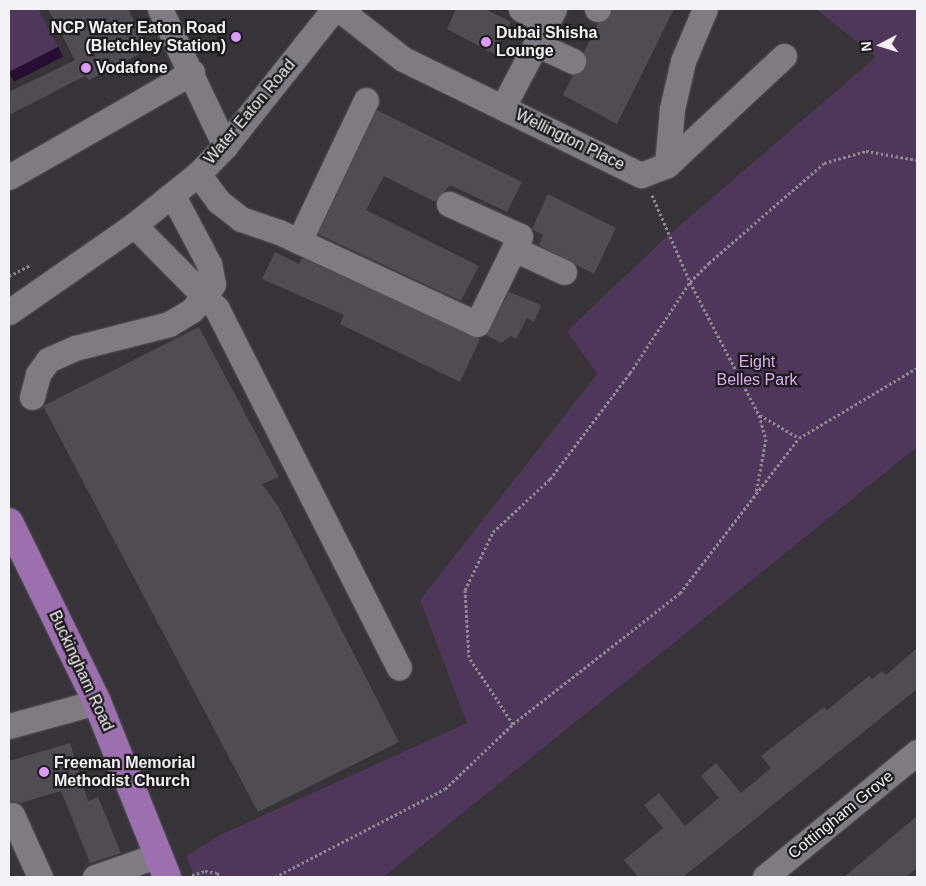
<!DOCTYPE html>
<style>
body{margin:0}
#map{position:relative;width:926px;height:886px;overflow:hidden;background:#373339;font-family:Arial,sans-serif}
div>[style]{position:absolute}
.green>*{inset:0;background:#4f365b}
.water>*{inset:0;background:#270d32;transform-origin:0 0}
.building>*{inset:0;background:#514c54}
.path>*{height:3px;margin-top:-1.5px;transform-origin:0;background:repeating-linear-gradient(90deg,#8f8b91 0 2.5px,transparent 0 5px)}
.roads{filter:drop-shadow(0 0 1px #575259) drop-shadow(0 0 1px #575259)}
.minor>*{height:25px;margin:-12.5px;padding:0 12.5px;transform-origin:12.5px;border-radius:12.5px;background:#807b83}
.major>*{height:28px;margin:-14px;padding:0 14px;transform-origin:14px;border-radius:14px;background:#9c70af}
.dots>*{width:14px;height:14px;translate:-50% -50%;box-sizing:border-box;border:2px solid #1d1b1e;border-radius:50%}
span{translate:-50% -50%;white-space:nowrap;text-align:center;line-height:1.15;-webkit-text-stroke:4.5px #1d1b1e;paint-order:stroke}
.poi-label{font-size:16px;color:#f5f2f7;font-weight:700}
.right{translate:-100% -50%;text-align:right}
.left{translate:0 -50%;text-align:left}
.street-label{font-size:16px;color:#f5f2f7}
.park-label{font-size:16px;color:#daacef}
.frame{position:absolute;inset:0;border:10px solid #f5f2f7;pointer-events:none}
.north{position:absolute;left:856px;top:20px;width:50px;height:50px;-webkit-text-stroke:4px #1d1b1e;paint-order:stroke;rotate:265deg;font-size:14px;font-weight:700;line-height:20px;text-align:center;color:#f5f2f7}
.north::after{content:'';display:block;margin:auto;width:18px;height:22px;background:#f5f2f7;clip-path:polygon(50% 0,100% 100%,50% 72%,0 100%)}
</style>
<div id="map">
<div class="green">
<div style="clip-path:polygon(9px 9px,38px 9px,58px 47px,9px 72px)"></div>
<div style="clip-path:polygon(816px 9px,917px 9px,917px 447px,383px 877px,195px 877px,186px 856px,220px 835px,467px 723px,420px 600px,597px 374px,567px 331px,663px 240px,876px 57px)"></div>
</div>
<div class="water">
<div style="left:58px;top:47px;width:11px;height:55px;rotate:63deg"></div>
</div>
<div class="building">
<div style="clip-path:polygon(48px 9px,128px 9px,149px 49px,89px 80px,85px 76px,9px 115px,9px 92px,75px 60px)"></div>
<div style="clip-path:polygon(456px 9px,485px 9px,511px 22px,494px 54px,447px 29px)"></div>
<div style="clip-path:polygon(612px 9px,674px 9px,617px 124px,563px 95px,573px 75px,586px 67px,584px 52px,598px 23px,610px 17px)"></div>
<div style="clip-path:polygon(377px 110px,522px 182px,507px 212px,450px 185px,435px 202px,384px 176px,366px 210px,479px 266px,461px 301px,318px 234px)"></div>
<div style="clip-path:polygon(548px 194px,616px 228px,594px 274px,539px 245px,543px 235px,532px 229px)"></div>
<div style="clip-path:polygon(275px 252px,299px 264px,302px 258px,480px 339px,460px 382px,340px 324px,344px 315px,262px 279px)"></div>
<div style="clip-path:polygon(509px 292px,541px 305px,534px 322px,527px 318px,516px 339px,511px 336px,501px 343px,486px 335px)"></div>
<div style="clip-path:polygon(199px 327px,279px 477px,262px 484px,278px 506px,399px 742px,258px 812px,43px 406px)"></div>
<div style="clip-path:polygon(917px 648px,917px 689px,683px 877px,638px 877px,624px 860px,663px 828px,644px 805px,659px 793px,685px 826px,719px 798px,701px 776px,716px 763px,741px 793px,771px 768px,761px 756px,824px 707px,827px 710px,869px 676px,872px 679px,882px 671px,886px 675px)"></div>
<div style="clip-path:polygon(70px 743px,88px 801px,98px 797px,121px 853px,90px 863px,61px 791px,20px 803px,9px 801px,9px 761px)"></div>
<div style="clip-path:polygon(917px 816px,917px 868px,906px 877px,844px 877px)"></div>
</div>
<div class="path">
<div style="left:652px;top:195px;width:95px;rotate:66.4deg"></div>
<div style="left:690px;top:282px;width:150px;rotate:62.6deg"></div>
<div style="left:759px;top:415px;width:25px;rotate:74deg"></div>
<div style="left:766px;top:439px;width:54px;rotate:100.7deg"></div>
<div style="left:9px;top:276px;width:25px;rotate:-27deg"></div>
<div style="left:760px;top:415px;width:45px;rotate:30.5deg"></div>
<div style="left:513px;top:724px;width:80px;rotate:-123.3deg"></div>
<div style="left:469px;top:657px;width:67px;rotate:-93.4deg"></div>
<div style="left:465px;top:590px;width:64px;rotate:-64.2deg"></div>
<div style="left:493px;top:532px;width:78px;rotate:-42.9deg"></div>
<div style="left:550px;top:479px;width:133px;rotate:-53deg"></div>
<div style="left:630px;top:373px;width:109px;rotate:-56.6deg"></div>
<div style="left:690px;top:282px;width:27px;rotate:-45deg"></div>
<div style="left:709px;top:263px;width:152px;rotate:-41deg"></div>
<div style="left:824px;top:163px;width:44px;rotate:-15.9deg"></div>
<div style="left:866px;top:151px;width:52px;rotate:10deg"></div>
<div style="left:192px;top:875px;width:14px;rotate:-17deg"></div>
<div style="left:205px;top:871px;width:12px;rotate:9deg"></div>
<div style="left:217px;top:873px;width:6px;rotate:39deg"></div>
<div style="left:275px;top:877px;width:191px;rotate:-27.4deg"></div>
<div style="left:445px;top:789px;width:94px;rotate:-43.7deg"></div>
<div style="left:513px;top:724px;width:212px;rotate:-38.1deg"></div>
<div style="left:680px;top:593px;width:195px;rotate:-52.5deg"></div>
<div style="left:799px;top:438px;width:137px;rotate:-30.7deg"></div>
</div>
<div class="roads">
<div class="minor">
<div style="left:160px;top:9px;width:152px;rotate:64.6deg"></div>
<div style="left:339px;top:9px;width:81px;rotate:38deg"></div>
<div style="left:403px;top:59px;width:265px;rotate:26deg"></div>
<div style="left:641px;top:175px;width:28px;rotate:-21deg"></div>
<div style="left:667px;top:165px;width:160px;rotate:-43deg"></div>
<div style="left:521px;top:9px;width:29px;rotate:27deg"></div>
<div style="left:597px;top:9px;width:1px"></div>
<div style="left:536px;top:44px;width:41px;rotate:24.7deg"></div>
<div style="left:503px;top:107px;width:110px;rotate:-62.5deg"></div>
<div style="left:667px;top:165px;width:56px;rotate:-84.9deg"></div>
<div style="left:672px;top:109px;width:49px;rotate:-77.1deg"></div>
<div style="left:683px;top:61px;width:56px;rotate:-67.1deg"></div>
<div style="left:198px;top:174px;width:34px;rotate:53deg"></div>
<div style="left:218px;top:201px;width:29px;rotate:38deg"></div>
<div style="left:241px;top:219px;width:40px;rotate:18.9deg"></div>
<div style="left:279px;top:232px;width:218px;rotate:24.9deg"></div>
<div style="left:477px;top:324px;width:98px;rotate:-64deg"></div>
<div style="left:520px;top:236px;width:78px;rotate:-155.7deg"></div>
<div style="left:9px;top:177px;width:211px;rotate:-29.8deg"></div>
<div style="left:134px;top:225px;width:118px;rotate:45.3deg"></div>
<div style="left:217px;top:309px;width:402px;rotate:63.1deg"></div>
<div style="left:299px;top:241px;width:156px;rotate:-64.6deg"></div>
<div style="left:514px;top:249px;width:55px;rotate:24.7deg"></div>
<div style="left:9px;top:312px;width:152px;rotate:-34.8deg"></div>
<div style="left:134px;top:225px;width:82px;rotate:-38.6deg"></div>
<div style="left:198px;top:174px;width:39px;rotate:-46deg"></div>
<div style="left:225px;top:146px;width:175px;rotate:-51.5deg"></div>
<div style="left:32px;top:397px;width:24px;rotate:-75deg"></div>
<div style="left:38px;top:374px;width:17px;rotate:-54deg"></div>
<div style="left:48px;top:360px;width:30px;rotate:-24deg"></div>
<div style="left:75px;top:348px;width:97px;rotate:-14.3deg"></div>
<div style="left:169px;top:324px;width:27px;rotate:-31deg"></div>
<div style="left:192px;top:310px;width:33px;rotate:-51deg"></div>
<div style="left:213px;top:284px;width:20px;rotate:-101deg"></div>
<div style="left:209px;top:264px;width:77px;rotate:-117.9deg"></div>
<div style="left:9px;top:726px;width:91px;rotate:-15.3deg"></div>
<div style="left:12px;top:815px;width:68px;rotate:65.7deg"></div>
<div style="left:95px;top:877px;width:68px;rotate:-19deg"></div>
<div style="left:765px;top:877px;width:197px;rotate:-39.4deg"></div>
</div>
<div class="major">
<div style="left:9px;top:522px;width:200px;rotate:63.9deg"></div>
<div style="left:97px;top:702px;width:188px;rotate:68.2deg"></div>
</div>
</div>
<div class="dots">
<div style="left:236px;top:37px;background:#da9af6"></div>
<div style="left:486px;top:42px;background:#da9af6"></div>
<div style="left:86px;top:68px;background:#da9af6"></div>
<div style="left:44px;top:772px;background:#da9af6"></div>
</div>
<div class="poi-label">
<span class="right" style="left:226px;top:37px">NCP Water Eaton Road<br>(Bletchley Station)</span>
<span class="left" style="left:496px;top:42px">Dubai Shisha<br>Lounge</span>
<span class="left" style="left:96px;top:68px">Vodafone</span>
<span class="left" style="left:54px;top:772px">Freeman Memorial<br>Methodist Church</span>
</div>
<div class="street-label">
<span style="left:250px;top:112px;rotate:-50deg">Water Eaton Road</span>
<span style="left:570px;top:140px;rotate:26deg">Wellington Place</span>
<span style="left:81px;top:671px;rotate:65deg">Buckingham Road</span>
<span style="left:841px;top:815px;rotate:-39deg">Cottingham Grove</span>
</div>
<div class="park-label">
<span style="left:757px;top:371px">Eight<br>Belles Park</span>
</div>
<div class="frame"></div>
<div class="north">N</div>
</div>
